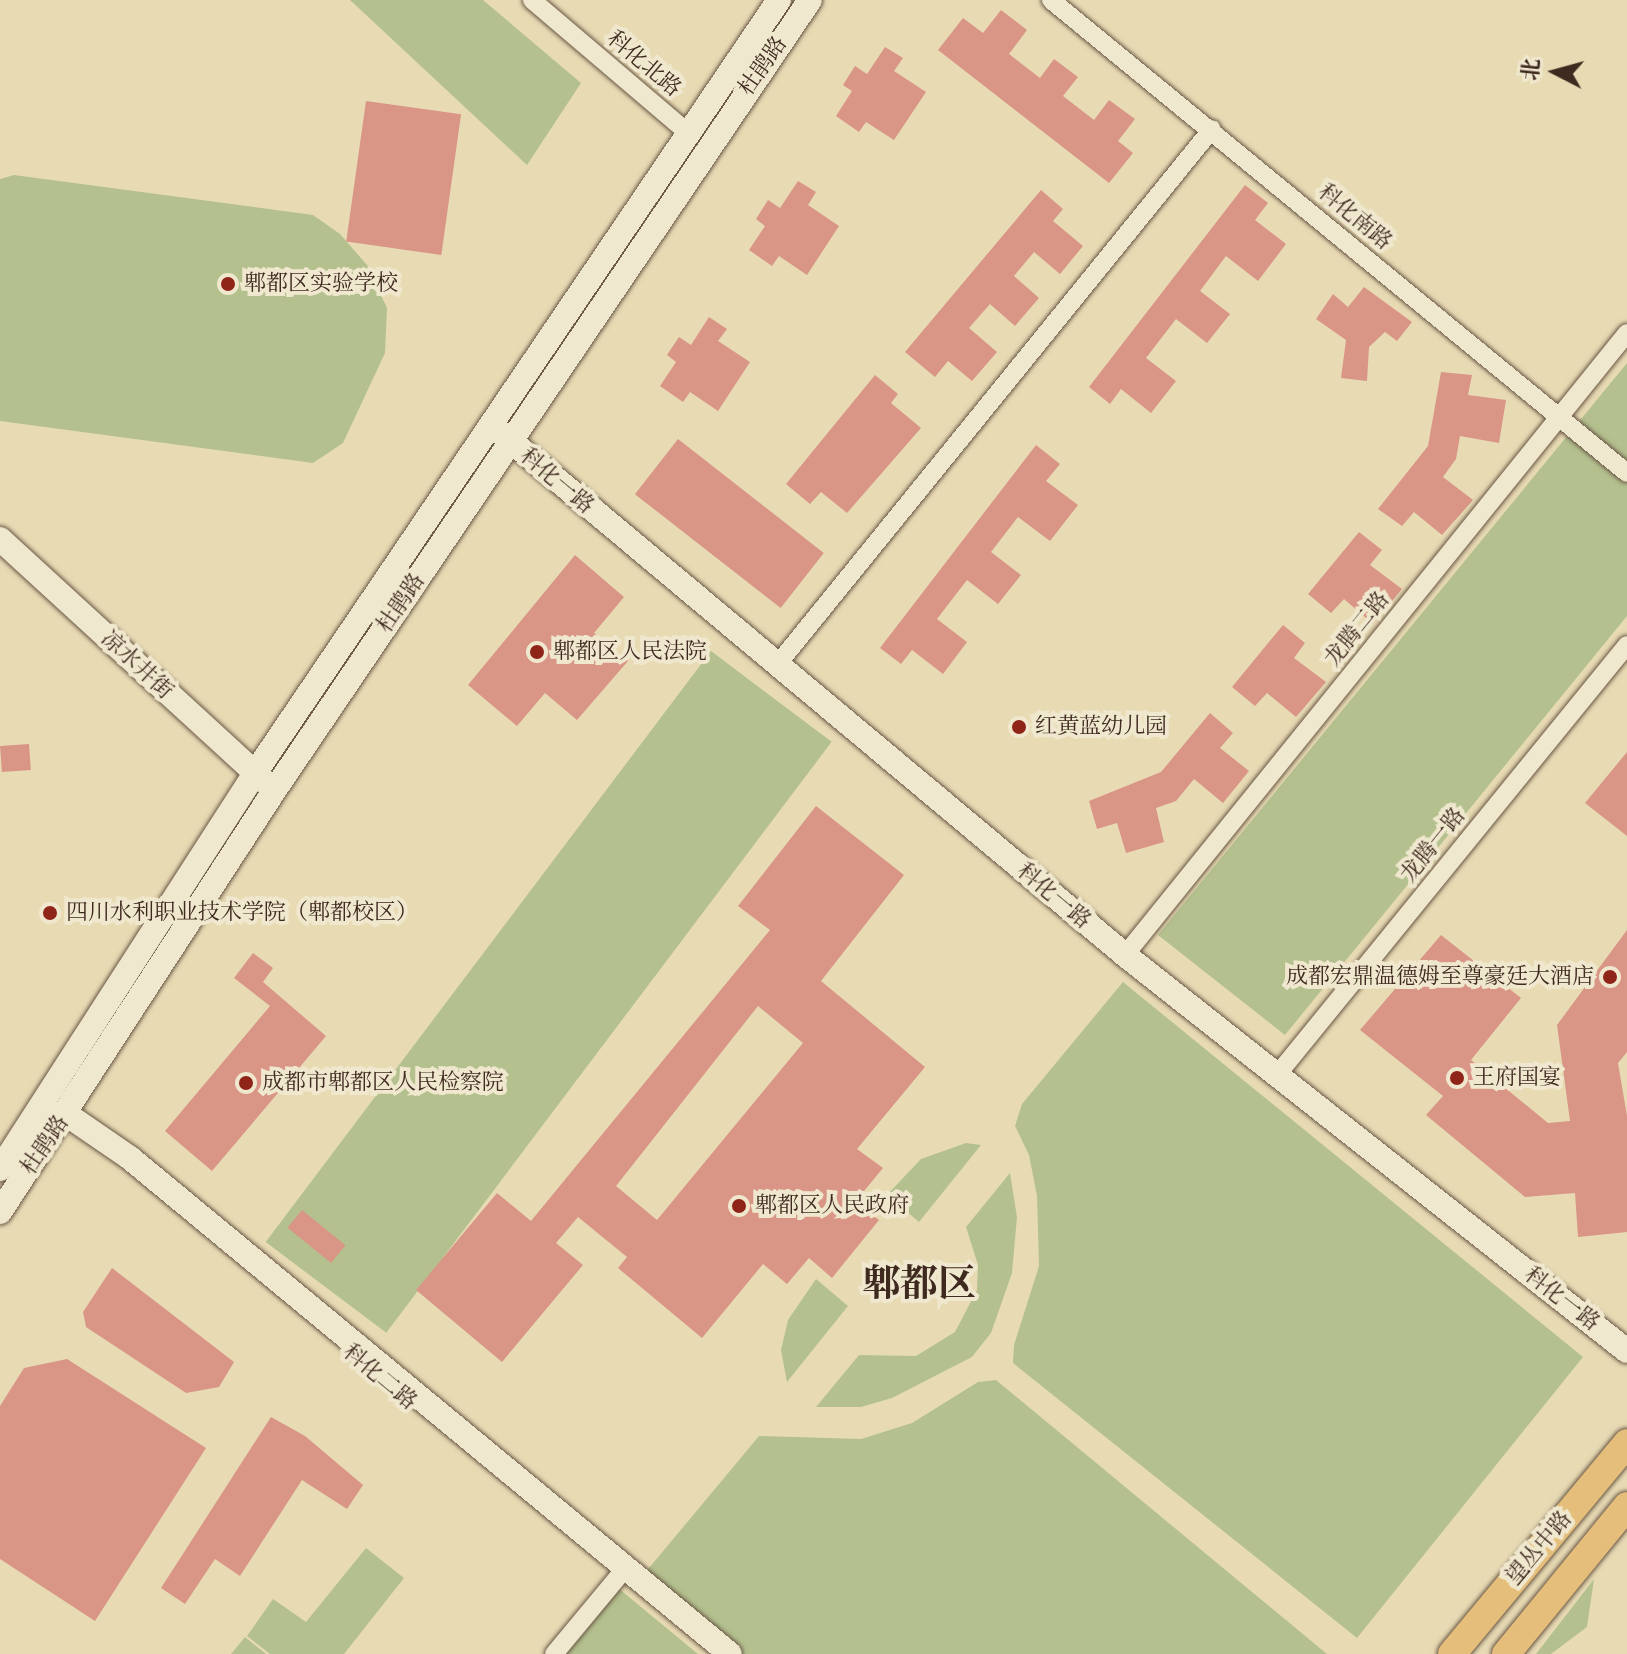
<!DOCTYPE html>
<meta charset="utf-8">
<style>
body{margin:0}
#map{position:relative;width:1627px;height:1654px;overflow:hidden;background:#e8dbb4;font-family:"IM FELL French Canon","Noto Serif SC",serif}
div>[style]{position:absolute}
.green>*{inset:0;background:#b4c18f;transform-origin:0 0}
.building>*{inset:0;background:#d99586;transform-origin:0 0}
.roads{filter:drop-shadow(0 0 2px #695645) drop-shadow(0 0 2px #695645)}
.street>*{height:18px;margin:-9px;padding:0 9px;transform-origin:9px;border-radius:9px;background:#f0e8ce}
.secondary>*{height:24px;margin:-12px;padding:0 12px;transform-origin:12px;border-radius:12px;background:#f0e8ce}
.primary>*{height:28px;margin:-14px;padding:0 14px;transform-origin:14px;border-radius:14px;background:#e4be7a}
.dots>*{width:22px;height:22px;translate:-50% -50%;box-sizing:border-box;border:4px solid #f0e8ce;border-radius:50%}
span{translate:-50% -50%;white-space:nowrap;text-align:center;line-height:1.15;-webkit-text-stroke:8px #f0e8ce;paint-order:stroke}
.street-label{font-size:22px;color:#3f2a20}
.poi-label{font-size:22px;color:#3f2a20}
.left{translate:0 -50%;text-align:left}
.right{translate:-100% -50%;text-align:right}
.town-label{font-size:38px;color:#3f2a20;font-weight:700}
.north{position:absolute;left:1515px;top:32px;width:80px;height:80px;-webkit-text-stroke:6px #f0e8ce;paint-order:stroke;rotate:276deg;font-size:22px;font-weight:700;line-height:32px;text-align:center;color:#3f2a20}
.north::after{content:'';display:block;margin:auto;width:28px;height:36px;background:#3f2a20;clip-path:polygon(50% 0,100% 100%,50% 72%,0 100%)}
</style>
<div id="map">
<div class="green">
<div style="clip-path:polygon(350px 0,483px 0,581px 83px,527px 165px)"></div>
<div style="clip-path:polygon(14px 175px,313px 215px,340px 234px,367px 265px,387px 308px,385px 353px,343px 443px,313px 463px,0 421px,0 179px)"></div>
<div style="clip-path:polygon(1627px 363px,1627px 616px,1285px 1035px,1158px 935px)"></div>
<div style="left:711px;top:651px;width:151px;height:740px;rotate:37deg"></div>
<div style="clip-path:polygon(1123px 982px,1583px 1357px,1357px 1638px,1013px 1363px,1014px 1345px,1039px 1266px,1037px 1196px,1029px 1155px,1015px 1126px,1022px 1104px)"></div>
<div style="clip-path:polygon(966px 1143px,981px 1145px,919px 1222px,887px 1195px,921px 1159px)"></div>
<div style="clip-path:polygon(1010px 1173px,1017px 1217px,1012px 1273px,991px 1333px,972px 1357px,892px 1398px,861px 1407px,816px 1407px,859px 1355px,916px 1356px,955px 1332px,977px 1290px,978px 1265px,966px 1227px)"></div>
<div style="clip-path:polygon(816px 1279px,848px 1306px,787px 1382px,781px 1350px,788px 1320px)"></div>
<div style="clip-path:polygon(996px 1380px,1327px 1654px,742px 1654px,644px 1574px,759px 1436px,861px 1439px,912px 1423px,978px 1382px)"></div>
<div style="clip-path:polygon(366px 1548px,404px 1578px,344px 1654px,270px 1654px,247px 1636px,273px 1599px,306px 1622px)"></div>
<div style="clip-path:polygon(1594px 1579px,1587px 1627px,1551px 1654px,1536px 1654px)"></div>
<div style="clip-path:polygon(618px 1588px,698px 1654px,564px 1654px)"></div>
<div style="clip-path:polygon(245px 1637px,266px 1654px,231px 1654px)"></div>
</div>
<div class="building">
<div style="clip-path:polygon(1001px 10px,1027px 30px,1009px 54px,1040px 78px,1054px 59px,1078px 77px,1063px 96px,1094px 120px,1109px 100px,1135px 119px,1118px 141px,1133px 153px,1109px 183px,938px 50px,963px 18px,983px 33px)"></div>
<div style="clip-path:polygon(885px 47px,903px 58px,894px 71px,926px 92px,894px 140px,866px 122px,859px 132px,836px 116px,852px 91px,843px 85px,855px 66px,867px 74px)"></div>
<div style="left:366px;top:101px;width:96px;height:142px;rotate:8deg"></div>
<div style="clip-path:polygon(798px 181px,816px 192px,808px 205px,839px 226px,807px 275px,779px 256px,772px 266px,749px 250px,765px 226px,756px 219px,768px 200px,780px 208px)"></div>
<div style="clip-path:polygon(1245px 185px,1268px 203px,1255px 220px,1286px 244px,1258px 281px,1226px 256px,1200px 291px,1230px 314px,1207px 343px,1176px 319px,1146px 358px,1176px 381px,1151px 413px,1121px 389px,1110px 404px,1089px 387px)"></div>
<div style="clip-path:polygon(1041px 190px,1063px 209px,1053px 221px,1083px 246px,1060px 274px,1034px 252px,1014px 276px,1039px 298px,1015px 326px,990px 304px,969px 328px,997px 352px,972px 381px,948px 361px,935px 377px,905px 352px)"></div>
<div style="clip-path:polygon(1364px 287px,1412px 322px,1397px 341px,1385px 332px,1369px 347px,1367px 381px,1341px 378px,1346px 340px,1316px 319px,1333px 294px,1348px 307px)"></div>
<div style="clip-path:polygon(709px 317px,727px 329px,718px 341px,750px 362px,718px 411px,690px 392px,683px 402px,660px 386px,676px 362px,667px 355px,679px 337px,691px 345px)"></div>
<div style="clip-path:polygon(1441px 372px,1472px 375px,1468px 395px,1506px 400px,1499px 443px,1460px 436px,1456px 459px,1443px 477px,1473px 500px,1442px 535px,1414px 512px,1402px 526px,1378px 509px,1428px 446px)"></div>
<div style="clip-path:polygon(875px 375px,898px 394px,891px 403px,921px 428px,847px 513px,821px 492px,810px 504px,786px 484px)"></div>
<div style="left:678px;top:439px;width:185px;height:70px;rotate:38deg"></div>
<div style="clip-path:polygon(1036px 445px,1060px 464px,1046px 481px,1078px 505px,1050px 541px,1018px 517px,991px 552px,1021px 575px,998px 604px,967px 580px,937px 619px,967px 642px,943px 674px,912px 650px,901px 664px,880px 648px)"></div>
<div style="clip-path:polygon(1359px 532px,1382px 550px,1370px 565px,1402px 589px,1373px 624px,1344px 599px,1331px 613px,1308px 594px)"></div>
<div style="clip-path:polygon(575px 555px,624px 597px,594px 633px,628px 661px,577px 720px,545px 693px,517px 726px,468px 685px)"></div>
<div style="clip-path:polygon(1283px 625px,1305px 643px,1294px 658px,1326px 682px,1296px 717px,1267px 693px,1255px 706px,1232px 687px)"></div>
<div style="clip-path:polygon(1210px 713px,1233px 733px,1220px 748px,1249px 771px,1223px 803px,1194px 779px,1176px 801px,1156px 808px,1164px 842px,1126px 853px,1117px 823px,1097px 829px,1089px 801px,1161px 772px)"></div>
<div style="left:29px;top:744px;width:26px;height:29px;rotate:86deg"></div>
<div style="clip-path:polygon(1627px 752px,1627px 836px,1585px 803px)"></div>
<div style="clip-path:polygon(evenodd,816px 806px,904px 875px,821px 981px,925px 1067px,857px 1149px,883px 1168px,855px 1202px,879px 1220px,832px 1278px,809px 1258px,787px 1284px,763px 1264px,702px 1338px,618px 1268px,627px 1257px,578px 1217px,556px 1243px,583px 1265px,502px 1362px,416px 1290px,497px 1193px,531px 1221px,770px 930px,738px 906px,816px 806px,758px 1006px,803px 1043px,657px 1220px,616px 1186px,758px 1006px)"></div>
<div style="clip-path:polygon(1627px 930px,1627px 1052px,1618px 1063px,1627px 1116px,1627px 1232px,1578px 1237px,1575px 1193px,1525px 1197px,1426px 1115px,1443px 1096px,1360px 1030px,1441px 935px,1521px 998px,1471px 1060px,1548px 1123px,1570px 1121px,1557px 1025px)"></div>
<div style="clip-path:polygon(253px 953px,273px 968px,263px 982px,326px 1036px,212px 1171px,165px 1131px,270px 1006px,234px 978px)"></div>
<div style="left:302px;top:1210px;width:56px;height:23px;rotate:39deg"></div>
<div style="clip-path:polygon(112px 1268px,234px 1362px,219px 1387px,186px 1393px,86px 1327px,83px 1312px)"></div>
<div style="clip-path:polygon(67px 1359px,206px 1448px,95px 1621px,0 1559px,0 1406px,24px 1368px)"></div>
<div style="clip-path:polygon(271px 1417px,305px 1436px,363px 1485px,347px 1509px,302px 1480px,240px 1576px,215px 1559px,185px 1604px,161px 1588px)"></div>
</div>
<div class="roads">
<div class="street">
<div style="left:532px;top:0;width:204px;rotate:40.4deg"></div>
<div style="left:1051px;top:0;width:745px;rotate:39.39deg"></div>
<div style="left:777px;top:665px;width:690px;rotate:-50.94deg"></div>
<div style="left:1125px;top:955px;width:799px;rotate:-51.09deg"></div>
<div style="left:1277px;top:1075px;width:554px;rotate:-50.86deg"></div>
<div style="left:554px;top:1654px;width:100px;rotate:-50.3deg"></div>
</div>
<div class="secondary">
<div style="left:494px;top:427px;width:823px;rotate:39.92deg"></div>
<div style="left:1125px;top:955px;width:639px;rotate:38.27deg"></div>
<div style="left:0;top:539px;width:361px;rotate:42.5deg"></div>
<div style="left:50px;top:1114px;width:16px"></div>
<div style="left:66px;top:1114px;width:78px;rotate:34.5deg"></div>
<div style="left:130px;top:1158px;width:778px;rotate:39.58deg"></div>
<div style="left:0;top:1169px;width:471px;rotate:-57.2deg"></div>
<div style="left:255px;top:773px;width:934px;rotate:-55.87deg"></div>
<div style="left:0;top:1212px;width:502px;rotate:-56.94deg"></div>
<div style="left:274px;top:791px;width:955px;rotate:-55.88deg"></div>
</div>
<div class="primary">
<div style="left:1452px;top:1654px;width:274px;rotate:-50.3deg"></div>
<div style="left:1506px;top:1654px;width:191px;rotate:-50.7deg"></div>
</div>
</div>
<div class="dots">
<div style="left:228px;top:284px;background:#8f2418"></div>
<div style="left:537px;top:652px;background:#8f2418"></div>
<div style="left:1019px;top:727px;background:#8f2418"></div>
<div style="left:50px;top:913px;background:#8f2418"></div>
<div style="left:1610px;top:977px;background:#8f2418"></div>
<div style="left:1457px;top:1078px;background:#8f2418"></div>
<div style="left:246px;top:1083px;background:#8f2418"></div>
<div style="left:739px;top:1206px;background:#8f2418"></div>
</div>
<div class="street-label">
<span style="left:644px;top:64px;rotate:40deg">科化北路</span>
<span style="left:763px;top:66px;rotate:-55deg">杜鹃路</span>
<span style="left:1355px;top:217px;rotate:40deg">科化南路</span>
<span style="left:557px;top:481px;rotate:40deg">科化一路</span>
<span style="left:401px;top:603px;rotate:-56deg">杜鹃路</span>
<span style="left:1357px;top:629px;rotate:-51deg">龙腾二路</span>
<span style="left:137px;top:665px;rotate:43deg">凉水井街</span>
<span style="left:1433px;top:845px;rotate:-51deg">龙腾一路</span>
<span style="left:1054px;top:896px;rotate:40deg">科化一路</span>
<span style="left:45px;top:1145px;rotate:-56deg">杜鹃路</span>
<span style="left:1562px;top:1299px;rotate:38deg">科化一路</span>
<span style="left:380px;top:1377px;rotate:40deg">科化二路</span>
<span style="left:1539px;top:1548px;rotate:-50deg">望丛中路</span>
</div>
<div class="poi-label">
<span class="left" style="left:244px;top:284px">郫都区实验学校</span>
<span class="left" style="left:553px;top:652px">郫都区人民法院</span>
<span class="left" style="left:1035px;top:727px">红黄蓝幼儿园</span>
<span class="left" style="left:66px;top:913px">四川水利职业技术学院（郫都校区）</span>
<span class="right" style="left:1594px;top:977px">成都宏鼎温德姆至尊豪廷大酒店</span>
<span class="left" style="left:1473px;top:1078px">王府国宴</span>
<span class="left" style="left:262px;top:1083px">成都市郫都区人民检察院</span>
<span class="left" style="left:755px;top:1206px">郫都区人民政府</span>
</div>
<div class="town-label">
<span style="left:919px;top:1284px">郫都区</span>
</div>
<div class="north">北</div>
</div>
